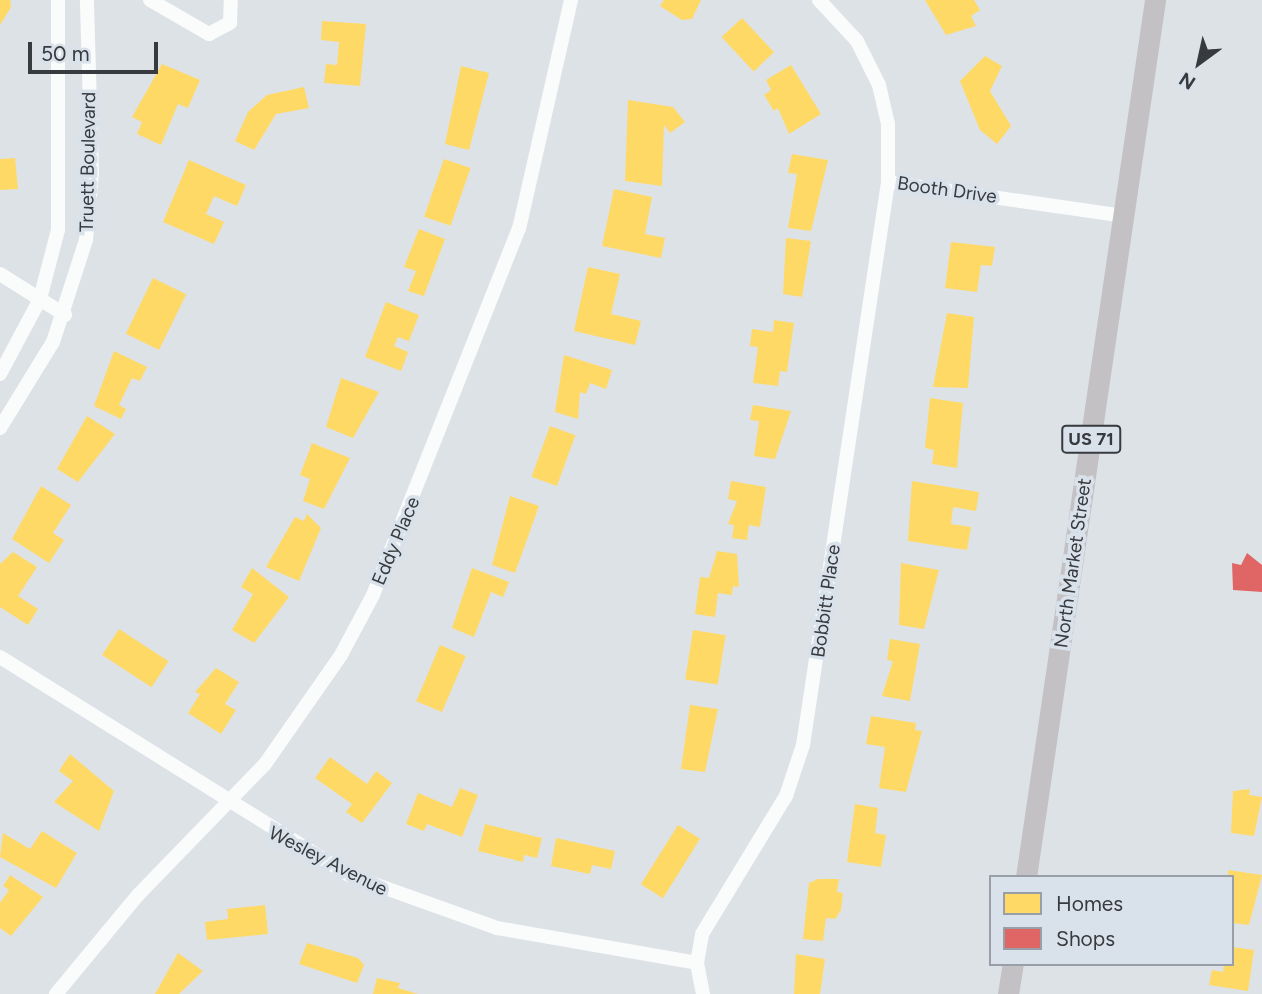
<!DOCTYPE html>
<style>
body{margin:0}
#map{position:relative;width:1262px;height:994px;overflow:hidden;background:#dde2e7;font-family:Figtree,sans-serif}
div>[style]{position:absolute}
.homes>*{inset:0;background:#ffd966;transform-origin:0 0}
.shops>*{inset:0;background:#e06666}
.minor>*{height:14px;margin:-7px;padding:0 7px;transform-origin:7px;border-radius:7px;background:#fafbfb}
.primary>*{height:21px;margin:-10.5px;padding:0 10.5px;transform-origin:10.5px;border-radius:10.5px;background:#c3c1c4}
span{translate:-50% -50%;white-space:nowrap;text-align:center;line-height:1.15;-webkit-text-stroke:7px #d9e2eb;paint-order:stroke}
.shield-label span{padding:2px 5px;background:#d9e2eb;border:2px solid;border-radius:5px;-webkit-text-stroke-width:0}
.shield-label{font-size:18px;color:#373a3e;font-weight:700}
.street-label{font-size:19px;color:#373a3e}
.legend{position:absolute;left:989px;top:875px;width:245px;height:91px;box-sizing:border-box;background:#d9e2eb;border:2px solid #989fa6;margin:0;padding:9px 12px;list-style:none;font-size:21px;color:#373a3e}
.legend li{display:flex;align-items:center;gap:14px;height:35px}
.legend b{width:35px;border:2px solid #989fa6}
.north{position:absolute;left:1164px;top:28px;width:70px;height:70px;-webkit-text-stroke:5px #d9e2eb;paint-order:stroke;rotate:213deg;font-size:19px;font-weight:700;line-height:28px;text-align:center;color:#373a3e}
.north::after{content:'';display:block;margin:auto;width:24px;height:32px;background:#373a3e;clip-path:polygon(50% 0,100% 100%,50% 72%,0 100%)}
.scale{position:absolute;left:28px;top:42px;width:130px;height:32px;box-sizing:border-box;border:4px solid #373a3e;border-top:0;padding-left:9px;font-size:21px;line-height:24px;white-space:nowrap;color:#373a3e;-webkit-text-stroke:5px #d9e2eb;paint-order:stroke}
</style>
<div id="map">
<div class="homes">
<div style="clip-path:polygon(0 0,10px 0,11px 7px,0 25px)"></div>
<div style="clip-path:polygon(664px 0,701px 0,692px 19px,682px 20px,660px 6px)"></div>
<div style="clip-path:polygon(925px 0,974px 0,980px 10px,971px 16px,976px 26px,946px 35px)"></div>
<div style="left:742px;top:18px;width:47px;height:28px;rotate:47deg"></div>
<div style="clip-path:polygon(322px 21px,366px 24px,360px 86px,324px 83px,326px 64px,337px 65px,339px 42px,321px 40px)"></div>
<div style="clip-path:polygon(985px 56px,1002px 66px,990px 91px,1011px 126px,997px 144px,980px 130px,960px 81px)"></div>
<div style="clip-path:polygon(162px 64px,200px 80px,188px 108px,178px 104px,161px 145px,137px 134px,142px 122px,132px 117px)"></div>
<div style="clip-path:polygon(791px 65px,821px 114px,789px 134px,778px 108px,774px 111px,764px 95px,771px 90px,766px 80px)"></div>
<div style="clip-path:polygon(461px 66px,489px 73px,469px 150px,445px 144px)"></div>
<div style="clip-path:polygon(304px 87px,309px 108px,276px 114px,254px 150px,235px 141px,248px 112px,267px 95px)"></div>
<div style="clip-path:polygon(628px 100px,673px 107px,685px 122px,670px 133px,664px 125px,662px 186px,625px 181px)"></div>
<div style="clip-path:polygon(792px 154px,828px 160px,811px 231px,788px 228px,797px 174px,788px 173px)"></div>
<div style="clip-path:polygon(15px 158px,18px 189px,0 190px,0 159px)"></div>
<div style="left:444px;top:159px;width:28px;height:61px;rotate:19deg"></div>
<div style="clip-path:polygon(189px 160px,246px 185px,237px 206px,214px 196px,206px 214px,224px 222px,214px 244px,163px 222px)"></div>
<div style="clip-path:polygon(614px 189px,652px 197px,645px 234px,665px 238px,661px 258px,602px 246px)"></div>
<div style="clip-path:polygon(419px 229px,445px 239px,424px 296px,408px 291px,416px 271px,404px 267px)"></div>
<div style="clip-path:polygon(786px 238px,811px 241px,802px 297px,783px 294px)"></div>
<div style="clip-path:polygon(951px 242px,995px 247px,992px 266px,981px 265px,977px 292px,945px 288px)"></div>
<div style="clip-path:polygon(588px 267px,620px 274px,611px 314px,641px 321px,635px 345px,574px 331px)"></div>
<div style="left:153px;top:278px;width:37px;height:62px;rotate:26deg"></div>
<div style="clip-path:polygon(386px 302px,419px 315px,409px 341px,398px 337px,394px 346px,408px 352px,401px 371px,365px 357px)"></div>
<div style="clip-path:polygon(947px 313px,974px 317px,968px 388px,933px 387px)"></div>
<div style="clip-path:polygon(774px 320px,794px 323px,787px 372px,780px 371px,778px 386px,753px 383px,758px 347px,750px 346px,752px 329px,773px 332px)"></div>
<div style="clip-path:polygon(114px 351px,147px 367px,140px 381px,132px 378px,119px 405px,126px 409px,121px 419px,94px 406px)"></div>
<div style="clip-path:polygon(564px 355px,612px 370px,606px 389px,590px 383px,586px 394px,580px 392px,578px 419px,555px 412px)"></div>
<div style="clip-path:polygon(341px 378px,379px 392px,353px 438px,326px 427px)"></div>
<div style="clip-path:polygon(930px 398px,963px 403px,957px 468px,932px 464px,934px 450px,925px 448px)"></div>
<div style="clip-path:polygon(753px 405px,791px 411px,775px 459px,754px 456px,759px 421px,750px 420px)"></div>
<div style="clip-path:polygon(87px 416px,115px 434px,78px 482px,57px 469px)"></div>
<div style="left:550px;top:426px;width:27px;height:54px;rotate:20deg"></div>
<div style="clip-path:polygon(312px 443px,350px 458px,324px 509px,303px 501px,310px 479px,300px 475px)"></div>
<div style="clip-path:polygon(731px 481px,766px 487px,760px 527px,749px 525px,747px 540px,732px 538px,734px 525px,728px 524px,737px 501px,728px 499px)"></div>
<div style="clip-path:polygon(912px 481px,979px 492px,976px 511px,953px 507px,951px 524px,971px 527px,967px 550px,908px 541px)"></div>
<div style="clip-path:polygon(41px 486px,71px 505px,53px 533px,64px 540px,49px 563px,12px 539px)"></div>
<div style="clip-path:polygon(510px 496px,539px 506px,515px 573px,492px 565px)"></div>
<div style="clip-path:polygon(307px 514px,321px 528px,299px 581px,266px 567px,295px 517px,304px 521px)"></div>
<div style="clip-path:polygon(717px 551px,737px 554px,739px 587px,733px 586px,732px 595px,718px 593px,715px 617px,695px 614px,700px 577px,709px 578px)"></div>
<div style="clip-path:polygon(13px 552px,37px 567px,18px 596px,38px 609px,28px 625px,0 607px,0 564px)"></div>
<div style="clip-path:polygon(901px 563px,939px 570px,924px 629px,899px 625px)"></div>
<div style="clip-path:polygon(252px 568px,289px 597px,254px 643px,232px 630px,253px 594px,241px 587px)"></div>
<div style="clip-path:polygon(472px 568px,509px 582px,503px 597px,491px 592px,474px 637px,452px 628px)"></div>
<div style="left:119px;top:629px;width:59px;height:31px;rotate:33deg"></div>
<div style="left:693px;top:630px;width:33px;height:50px;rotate:9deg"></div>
<div style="clip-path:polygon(890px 639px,920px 644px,910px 701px,882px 696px,893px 661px,887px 660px)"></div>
<div style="left:440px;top:645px;width:28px;height:61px;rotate:23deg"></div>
<div style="clip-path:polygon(216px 668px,239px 682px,225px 704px,236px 710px,221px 734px,188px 713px,200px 694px,195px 692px)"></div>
<div style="clip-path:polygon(690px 705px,718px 709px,705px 772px,681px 769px)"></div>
<div style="clip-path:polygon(871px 716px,916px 723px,915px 730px,922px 731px,906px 792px,879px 788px,885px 747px,866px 744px)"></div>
<div style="clip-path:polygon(70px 754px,114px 791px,99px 831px,54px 802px,73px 781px,59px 771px)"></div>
<div style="clip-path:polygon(330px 757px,367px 784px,376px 771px,392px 783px,362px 823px,346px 812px,352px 804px,315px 778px)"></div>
<div style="clip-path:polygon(460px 788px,478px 795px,462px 837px,427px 824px,424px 831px,406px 824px,418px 793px,452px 807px)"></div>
<div style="clip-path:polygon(1250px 789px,1249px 795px,1262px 797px,1254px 836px,1231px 833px,1233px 791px)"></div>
<div style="clip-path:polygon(855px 804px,878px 808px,875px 833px,886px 835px,881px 867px,847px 862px)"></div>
<div style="clip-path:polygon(485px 824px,542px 838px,537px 858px,524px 855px,523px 862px,478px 851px)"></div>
<div style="left:678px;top:825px;width:26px;height:70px;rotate:32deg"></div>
<div style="clip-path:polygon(42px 831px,77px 853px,56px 888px,0 857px,3px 833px,30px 849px)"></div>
<div style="clip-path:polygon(556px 838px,615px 851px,611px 869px,592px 865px,590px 874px,551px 866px)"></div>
<div style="clip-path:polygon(1228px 870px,1262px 875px,1249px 925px,1232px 923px)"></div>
<div style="clip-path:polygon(10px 875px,43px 897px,11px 936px,0 928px,0 903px,9px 890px,3px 886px)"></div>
<div style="clip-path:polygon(818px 879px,839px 879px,837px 892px,843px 893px,841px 910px,835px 919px,826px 918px,823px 941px,803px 939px,809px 883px)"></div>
<div style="clip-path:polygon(265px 905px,268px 934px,207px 940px,205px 922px,228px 919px,227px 909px)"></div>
<div style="clip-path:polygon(307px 943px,358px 958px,364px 965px,357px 983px,299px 964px)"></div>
<div style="clip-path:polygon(1232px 947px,1254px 950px,1248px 991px,1209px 985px,1212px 970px,1223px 972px,1224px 964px,1232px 964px)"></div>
<div style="clip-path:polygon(178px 953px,203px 971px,179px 994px,155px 994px)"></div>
<div style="clip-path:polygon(796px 954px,825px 959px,820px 994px,794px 994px)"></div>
<div style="clip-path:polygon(377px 978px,400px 983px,398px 988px,418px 994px,373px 994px)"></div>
</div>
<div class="shops">
<div style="clip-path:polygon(1247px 553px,1262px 565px,1262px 592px,1233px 590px,1232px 563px,1241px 565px)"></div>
</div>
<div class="minor">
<div style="left:150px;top:0;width:68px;rotate:30deg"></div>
<div style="left:209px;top:34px;width:24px;rotate:-28deg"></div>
<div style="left:230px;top:23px;width:23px;rotate:-88deg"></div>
<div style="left:888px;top:182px;width:238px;rotate:8.2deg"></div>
<div style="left:0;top:274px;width:77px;rotate:32.2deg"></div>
<div style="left:0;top:374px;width:85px;rotate:-61.9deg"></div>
<div style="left:40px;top:299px;width:71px;rotate:-75.4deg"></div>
<div style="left:58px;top:230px;width:230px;rotate:-90deg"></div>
<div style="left:0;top:428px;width:101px;rotate:-58.4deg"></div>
<div style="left:53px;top:342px;width:107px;rotate:-72.1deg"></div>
<div style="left:86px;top:240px;width:67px;rotate:-84.9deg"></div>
<div style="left:92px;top:173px;width:173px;rotate:-91.7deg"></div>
<div style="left:0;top:657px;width:411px;rotate:32deg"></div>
<div style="left:349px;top:875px;width:157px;rotate:19.7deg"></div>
<div style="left:497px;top:928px;width:203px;rotate:9.9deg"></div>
<div style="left:56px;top:994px;width:129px;rotate:-50.4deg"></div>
<div style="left:138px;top:895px;width:182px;rotate:-45.9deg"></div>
<div style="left:265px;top:764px;width:133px;rotate:-55.1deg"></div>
<div style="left:341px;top:655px;width:68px;rotate:-61.9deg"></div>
<div style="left:373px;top:595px;width:394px;rotate:-68.3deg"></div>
<div style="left:519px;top:229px;width:235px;rotate:-77.2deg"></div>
<div style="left:703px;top:994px;width:32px;rotate:-101deg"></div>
<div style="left:697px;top:963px;width:29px;rotate:-80deg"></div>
<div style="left:702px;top:934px;width:162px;rotate:-58.7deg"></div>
<div style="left:786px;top:796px;width:54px;rotate:-71.6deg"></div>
<div style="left:803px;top:745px;width:569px;rotate:-81.41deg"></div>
<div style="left:888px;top:182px;width:58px;rotate:-90deg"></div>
<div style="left:888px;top:124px;width:40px;rotate:-103deg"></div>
<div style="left:879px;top:85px;width:49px;rotate:-116.6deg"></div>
<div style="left:857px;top:41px;width:56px;rotate:-132.8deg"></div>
</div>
<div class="primary">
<div style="left:1026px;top:877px;width:886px;rotate:-81.63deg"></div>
<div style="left:1008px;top:994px;width:30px;rotate:-81deg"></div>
</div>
<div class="shield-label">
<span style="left:1091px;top:439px">US 71</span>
</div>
<div class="street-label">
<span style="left:88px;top:162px;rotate:-89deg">Truett Boulevard</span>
<span style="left:947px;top:190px;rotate:8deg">Booth Drive</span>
<span style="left:396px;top:541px;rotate:-67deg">Eddy Place</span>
<span style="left:1073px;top:563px;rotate:-82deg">North Market Street</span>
<span style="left:826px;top:601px;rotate:-82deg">Bobbitt Place</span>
<span style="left:328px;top:861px;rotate:27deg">Wesley Avenue</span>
</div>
<ul class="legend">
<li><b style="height:19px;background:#ffd966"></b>Homes</li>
<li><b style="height:19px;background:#e06666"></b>Shops</li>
</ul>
<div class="north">N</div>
<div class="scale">50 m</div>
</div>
